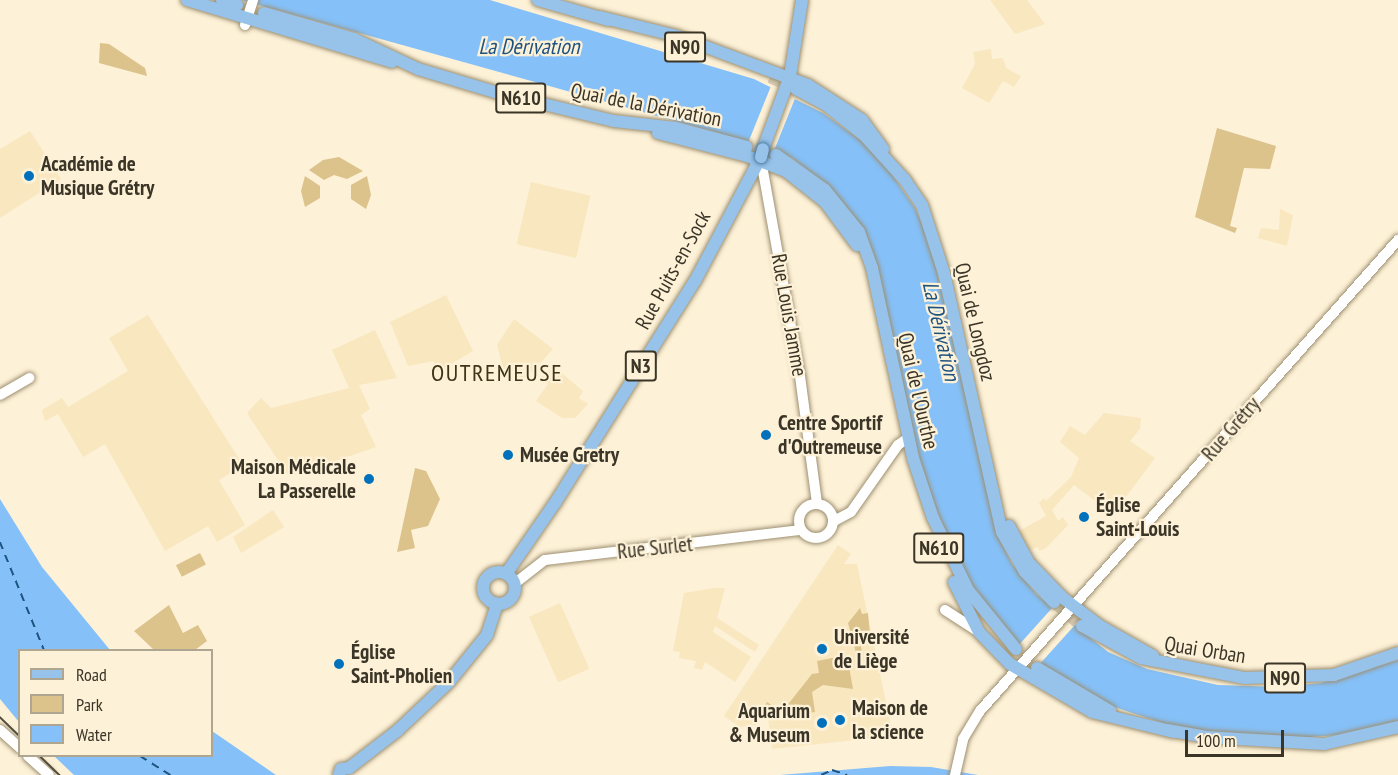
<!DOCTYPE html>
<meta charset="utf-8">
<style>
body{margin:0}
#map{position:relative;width:1398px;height:775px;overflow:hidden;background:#fdf1d7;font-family:"PT Sans Narrow",sans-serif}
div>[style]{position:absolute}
.built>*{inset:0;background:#f9e7bf;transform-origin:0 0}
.green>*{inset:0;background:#dcc38c;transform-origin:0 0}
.water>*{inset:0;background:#85c0f8}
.pier>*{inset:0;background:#fdf1d7;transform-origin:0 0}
.ferry>*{height:1.5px;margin-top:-0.75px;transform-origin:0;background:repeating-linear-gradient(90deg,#1e5280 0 8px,transparent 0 14px)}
.primary-tunnel>*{height:12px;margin-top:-6px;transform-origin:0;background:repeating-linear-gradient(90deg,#d6cbb4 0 12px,transparent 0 18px)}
.roads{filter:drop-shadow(0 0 2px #9d8f70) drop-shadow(0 0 2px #9d8f70)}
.secondary>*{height:10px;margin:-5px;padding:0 5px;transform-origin:5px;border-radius:5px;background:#fff}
.secondary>.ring{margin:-5px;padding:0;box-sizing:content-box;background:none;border:10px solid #fff;border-radius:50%}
.primary>*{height:12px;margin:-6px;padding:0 6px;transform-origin:6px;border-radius:6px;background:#97c2e9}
.primary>.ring{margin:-6px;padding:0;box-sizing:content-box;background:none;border:12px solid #97c2e9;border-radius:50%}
.tram>*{height:1.5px;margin:-0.75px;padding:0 0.75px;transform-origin:0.75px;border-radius:0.75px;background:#534d3e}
.bridges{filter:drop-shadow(0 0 2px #4a769c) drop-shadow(0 0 2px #4a769c)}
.primary-bridge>*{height:12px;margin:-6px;padding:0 6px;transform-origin:6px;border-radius:6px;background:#97c2e9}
.dots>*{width:16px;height:16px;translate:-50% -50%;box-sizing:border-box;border:3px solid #fdf1d7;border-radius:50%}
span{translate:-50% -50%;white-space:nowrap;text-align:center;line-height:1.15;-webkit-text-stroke:4.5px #fdf1d7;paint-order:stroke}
.shield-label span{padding:2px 4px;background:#fdf1d7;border:2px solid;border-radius:4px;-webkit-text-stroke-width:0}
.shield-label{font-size:20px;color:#3b3528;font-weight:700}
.street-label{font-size:21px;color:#3b3528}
.poi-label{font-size:21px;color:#3b3528;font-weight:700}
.left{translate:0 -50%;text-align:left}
.right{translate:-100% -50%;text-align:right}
.water-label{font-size:22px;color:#1e5280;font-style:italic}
.quarter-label{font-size:24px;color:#403418;letter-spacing:1.5px}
.legend{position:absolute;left:18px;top:649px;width:195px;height:108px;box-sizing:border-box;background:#fdf1d7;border:2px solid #afa691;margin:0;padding:8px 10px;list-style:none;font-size:18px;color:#3b3528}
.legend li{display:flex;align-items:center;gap:12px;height:30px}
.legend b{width:30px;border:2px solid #afa691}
.scale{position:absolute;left:1185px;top:730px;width:99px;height:27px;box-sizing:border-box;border:3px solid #3b3528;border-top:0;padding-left:8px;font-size:18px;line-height:21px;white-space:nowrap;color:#3b3528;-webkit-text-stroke:4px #fdf1d7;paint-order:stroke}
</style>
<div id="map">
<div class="built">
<div style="clip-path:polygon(990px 0,1027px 0,1045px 24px,1015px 34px)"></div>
<div style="clip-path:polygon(991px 49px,992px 59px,1003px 58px,1006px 68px,1021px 76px,1014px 87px,1003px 81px,989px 103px,962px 88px,975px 64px,973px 52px)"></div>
<div style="clip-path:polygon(30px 131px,61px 179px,0 218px,0 149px)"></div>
<div style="left:531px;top:182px;width:61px;height:64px;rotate:13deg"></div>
<div style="clip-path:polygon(1280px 209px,1293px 215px,1287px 246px,1258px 238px,1261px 228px,1279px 230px)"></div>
<div style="clip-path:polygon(446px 295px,473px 351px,441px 370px,437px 371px,434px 361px,408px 366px,390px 322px)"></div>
<div style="clip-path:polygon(148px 315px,243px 465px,219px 480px,245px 525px,217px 542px,208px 526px,165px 551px,105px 444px,83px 457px,58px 414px,45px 421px,42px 410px,62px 398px,68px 407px,128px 371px,109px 338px)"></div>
<div style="clip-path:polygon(514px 319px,553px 349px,520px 385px,505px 376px,497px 345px)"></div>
<div style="clip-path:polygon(375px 330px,397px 378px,359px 385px,370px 409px,361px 415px,376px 447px,289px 477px,247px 413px,261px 398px,271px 408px,349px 388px,332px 350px)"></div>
<div style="clip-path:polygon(553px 366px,583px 391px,579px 398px,588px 404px,575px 418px,562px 418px,536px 401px,548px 384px,541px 378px)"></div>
<div style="clip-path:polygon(1104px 413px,1141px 418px,1140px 429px,1130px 441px,1155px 458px,1113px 514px,1074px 485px,1052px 510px,1058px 521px,1063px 517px,1068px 525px,1046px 548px,1040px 551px,1037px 547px,1027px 552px,1017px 532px,1046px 516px,1039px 503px,1044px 498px,1046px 501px,1071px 477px,1079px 458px,1060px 442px,1070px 426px,1085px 435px)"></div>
<div style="clip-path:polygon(273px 510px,284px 527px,241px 553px,233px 537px)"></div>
<div style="clip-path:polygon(838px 545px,851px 554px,844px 564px,857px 564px,893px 736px,772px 749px,768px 718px,758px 719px,758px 725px,740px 727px,724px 716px)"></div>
<div style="clip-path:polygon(714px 588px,725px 588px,717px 618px,759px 645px,755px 652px,715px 626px,713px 632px,751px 657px,735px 682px,705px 662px,702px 670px,694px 668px,696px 661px,679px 658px,680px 652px,673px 651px,684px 593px)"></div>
<div style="left:560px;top:603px;width:72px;height:34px;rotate:66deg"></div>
</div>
<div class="green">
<div style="clip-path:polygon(100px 43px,109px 44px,145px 68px,147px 76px,99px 63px)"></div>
<div style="clip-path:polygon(1217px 128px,1276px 146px,1270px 169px,1244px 168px,1230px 226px,1237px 228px,1235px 233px,1195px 217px)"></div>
<div style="clip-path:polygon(339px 157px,363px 171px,347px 179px,334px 175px,324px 180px,309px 170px,323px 160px)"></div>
<div style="clip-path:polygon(305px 176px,320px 186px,320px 198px,305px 207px,301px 191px)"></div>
<div style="clip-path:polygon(367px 176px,371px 195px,366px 209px,351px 199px,351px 185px)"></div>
<div style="clip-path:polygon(415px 468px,426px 471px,440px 499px,428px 526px,411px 530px,415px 548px,397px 552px)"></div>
<div style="left:200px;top:553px;width:13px;height:27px;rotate:63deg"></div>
<div style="clip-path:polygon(169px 605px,183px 633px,198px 625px,207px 641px,195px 650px,154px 650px,134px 631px)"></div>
<div style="clip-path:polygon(860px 608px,862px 614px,868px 613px,870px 635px,859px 638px,862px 652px,856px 653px,848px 623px)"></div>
<div style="clip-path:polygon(847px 655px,853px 689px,823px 685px,812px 692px,815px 712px,768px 718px,764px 707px,767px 702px,782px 712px,812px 674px,819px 673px,817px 661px)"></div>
</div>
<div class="water">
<div style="clip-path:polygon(241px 0,490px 0,754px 79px,823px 113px,867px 145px,893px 176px,915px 208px,930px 241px,999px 538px,1012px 564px,1036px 594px,1108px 652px,1147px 669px,1218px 685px,1278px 687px,1321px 683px,1398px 660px,1398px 721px,1338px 735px,1296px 738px,1203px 731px,1166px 724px,1105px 704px,1040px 664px,1019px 646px,977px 595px,950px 547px,921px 467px,861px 227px,831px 189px,792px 158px,750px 142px)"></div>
<div style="clip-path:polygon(0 499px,42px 567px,110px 650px,20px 650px,19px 722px,0 699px)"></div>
<div style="clip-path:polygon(212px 731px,276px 775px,74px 775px,54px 756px,212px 756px)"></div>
<div style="clip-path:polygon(890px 766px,931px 767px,978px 775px,780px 775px)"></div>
</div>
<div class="pier">
<div style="left:771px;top:86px;width:27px;height:60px;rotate:22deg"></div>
<div style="clip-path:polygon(1053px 607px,1074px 626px,1038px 666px,1015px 644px,1024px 651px,1018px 646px)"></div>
</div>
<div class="ferry">
<div style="left:0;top:542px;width:117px;rotate:67.8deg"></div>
<div style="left:140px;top:756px;width:36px;rotate:32deg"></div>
<div style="left:821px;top:775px;width:12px;rotate:-24deg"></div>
<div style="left:832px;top:770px;width:16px;rotate:18deg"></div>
</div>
<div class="primary-tunnel">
<div style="left:770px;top:77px;width:29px;rotate:25deg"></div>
<div style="left:1054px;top:602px;width:37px;rotate:41deg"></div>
</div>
<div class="roads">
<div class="secondary">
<div style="left:245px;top:25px;width:26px;rotate:-72deg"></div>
<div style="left:761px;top:160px;width:219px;rotate:79.8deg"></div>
<div style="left:800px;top:376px;width:128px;rotate:82.4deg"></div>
<div style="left:0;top:395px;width:34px;rotate:-30deg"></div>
<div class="ring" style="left:799px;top:504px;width:24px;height:24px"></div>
<div style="left:834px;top:521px;width:19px;rotate:-28deg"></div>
<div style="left:851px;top:512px;width:82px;rotate:-55deg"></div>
<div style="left:898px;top:445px;width:12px;rotate:-35deg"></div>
<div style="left:514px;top:584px;width:39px;rotate:-38deg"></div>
<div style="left:545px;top:560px;width:258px;rotate:-6.7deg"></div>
<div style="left:945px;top:610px;width:40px;rotate:32.9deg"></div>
<div style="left:0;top:730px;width:27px;rotate:42deg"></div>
<div style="left:28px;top:756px;width:28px;rotate:42deg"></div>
<div style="left:955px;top:775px;width:37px;rotate:-77deg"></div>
<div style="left:963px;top:739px;width:33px;rotate:-59deg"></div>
<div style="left:980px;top:711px;width:630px;rotate:-48.41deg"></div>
</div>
<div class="primary">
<div style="left:187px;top:0;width:214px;rotate:16.8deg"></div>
<div style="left:222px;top:0;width:16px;rotate:18deg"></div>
<div style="left:538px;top:0;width:73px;rotate:15.9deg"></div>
<div style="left:264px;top:13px;width:94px;rotate:16.1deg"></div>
<div style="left:354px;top:39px;width:71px;rotate:25.1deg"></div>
<div style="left:418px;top:69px;width:88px;rotate:16.6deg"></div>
<div style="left:502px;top:94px;width:115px;rotate:13.6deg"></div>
<div style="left:614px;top:121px;width:62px;rotate:6.4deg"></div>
<div style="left:676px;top:128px;width:73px;rotate:15deg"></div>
<div style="left:600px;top:17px;width:79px;rotate:13.9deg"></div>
<div style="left:677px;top:36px;width:140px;rotate:20.5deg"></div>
<div style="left:808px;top:85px;width:64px;rotate:32.9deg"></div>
<div style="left:862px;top:120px;width:36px;rotate:54deg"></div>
<div style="left:796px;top:89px;width:34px;rotate:28deg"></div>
<div style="left:826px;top:105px;width:48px;rotate:38.3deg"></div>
<div style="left:864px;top:135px;width:61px;rotate:47.7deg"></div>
<div style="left:905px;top:180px;width:30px;rotate:56deg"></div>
<div style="left:922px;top:205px;width:71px;rotate:72.1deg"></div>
<div style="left:944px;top:273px;width:265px;rotate:77.4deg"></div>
<div style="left:1002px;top:532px;width:46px;rotate:60.1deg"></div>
<div style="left:1025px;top:572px;width:42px;rotate:46deg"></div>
<div style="left:658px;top:133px;width:92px;rotate:14.5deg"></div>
<div style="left:747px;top:156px;width:42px;rotate:21deg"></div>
<div style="left:786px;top:171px;width:50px;rotate:38.5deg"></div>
<div style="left:825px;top:202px;width:54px;rotate:53.3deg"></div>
<div style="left:763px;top:149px;width:78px;rotate:-69.7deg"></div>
<div style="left:790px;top:76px;width:77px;rotate:-81deg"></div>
<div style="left:776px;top:155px;width:60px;rotate:35.5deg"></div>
<div style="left:825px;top:190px;width:54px;rotate:51deg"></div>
<div style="left:859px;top:232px;width:38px;rotate:70deg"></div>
<div style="left:872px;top:268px;width:194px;rotate:77.8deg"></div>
<div style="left:913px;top:458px;width:63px;rotate:71.6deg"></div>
<div style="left:933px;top:518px;width:80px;rotate:64.1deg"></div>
<div style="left:968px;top:590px;width:76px;rotate:50.9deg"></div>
<div style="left:1009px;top:526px;width:42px;rotate:61.6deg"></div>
<div style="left:1029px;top:563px;width:49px;rotate:45.8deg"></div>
<div style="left:1063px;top:598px;width:46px;rotate:37.1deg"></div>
<div style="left:1100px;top:626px;width:61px;rotate:29.5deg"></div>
<div class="ring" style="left:483px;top:572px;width:20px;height:20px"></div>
<div style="left:506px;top:574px;width:86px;rotate:-55.4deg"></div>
<div style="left:555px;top:503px;width:262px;rotate:-57.8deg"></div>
<div style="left:695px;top:281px;width:140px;rotate:-62deg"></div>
<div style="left:954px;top:582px;width:56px;rotate:63.4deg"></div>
<div style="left:979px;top:632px;width:45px;rotate:45.9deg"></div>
<div style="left:1010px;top:664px;width:95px;rotate:30.3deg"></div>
<div style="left:1092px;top:712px;width:84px;rotate:13.7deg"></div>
<div style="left:1082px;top:626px;width:67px;rotate:28.5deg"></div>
<div style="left:1141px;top:658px;width:106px;rotate:10.9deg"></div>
<div style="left:1245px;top:678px;width:89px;rotate:-1.9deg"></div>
<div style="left:1334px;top:675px;width:68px;rotate:-19deg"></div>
<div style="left:1037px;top:668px;width:85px;rotate:30.5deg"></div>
<div style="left:1167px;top:730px;width:39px;rotate:10deg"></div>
<div style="left:1205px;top:737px;width:119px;rotate:3.4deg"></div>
<div style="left:1324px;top:744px;width:76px;rotate:-12.9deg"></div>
<div style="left:339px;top:775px;width:6px;rotate:-72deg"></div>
<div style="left:341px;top:769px;width:8px;rotate:-7deg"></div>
<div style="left:349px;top:768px;width:61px;rotate:-37.6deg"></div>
<div style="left:397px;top:731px;width:71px;rotate:-43.3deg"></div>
<div style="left:449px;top:682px;width:60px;rotate:-51deg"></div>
<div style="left:487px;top:635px;width:33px;rotate:-72deg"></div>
</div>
</div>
<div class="tram">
<div style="left:0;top:717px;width:28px;rotate:44deg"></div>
<div style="left:40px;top:756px;width:28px;rotate:44deg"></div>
</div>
<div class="bridges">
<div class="primary-bridge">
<div style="left:761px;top:157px;width:8px;rotate:-76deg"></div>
</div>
</div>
<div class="dots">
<div style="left:29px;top:176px;background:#0171bc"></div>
<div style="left:766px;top:435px;background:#0171bc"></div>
<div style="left:508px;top:455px;background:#0171bc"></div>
<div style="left:369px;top:479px;background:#0171bc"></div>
<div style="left:1084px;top:517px;background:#0171bc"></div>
<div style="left:822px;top:649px;background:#0171bc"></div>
<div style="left:339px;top:664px;background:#0171bc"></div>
<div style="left:840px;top:720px;background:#0171bc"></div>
<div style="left:822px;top:723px;background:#0171bc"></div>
</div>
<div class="shield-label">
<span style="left:685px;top:47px">N90</span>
<span style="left:521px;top:98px">N610</span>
<span style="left:641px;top:366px">N3</span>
<span style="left:939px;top:548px">N610</span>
<span style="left:1285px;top:678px">N90</span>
</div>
<div class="street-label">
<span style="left:646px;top:105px;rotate:11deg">Quai de la Dérivation</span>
<span style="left:673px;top:270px;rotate:-61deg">Rue Puits-en-Sock</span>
<span style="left:789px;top:315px;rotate:80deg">Rue Louis Jamme</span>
<span style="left:975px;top:322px;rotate:77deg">Quai de Longdoz</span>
<span style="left:918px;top:391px;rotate:77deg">Quai de l'Ourthe</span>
<span style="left:1231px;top:429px;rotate:-49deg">Rue Grétry</span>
<span style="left:655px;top:548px;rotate:-6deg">Rue Surlet</span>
<span style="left:1205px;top:650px;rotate:9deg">Quai Orban</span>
</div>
<div class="poi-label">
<span class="left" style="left:41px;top:176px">Académie de<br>Musique Grétry</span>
<span class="left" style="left:778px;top:435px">Centre Sportif<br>d'Outremeuse</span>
<span class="left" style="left:520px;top:455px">Musée Gretry</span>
<span class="right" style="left:356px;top:479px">Maison Médicale<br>La Passerelle</span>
<span class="left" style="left:1096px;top:517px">Église<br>Saint-Louis</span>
<span class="left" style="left:834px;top:649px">Université<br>de Liège</span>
<span class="left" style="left:351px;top:664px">Église<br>Saint-Pholien</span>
<span class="left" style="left:852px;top:720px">Maison de<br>la science</span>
<span class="right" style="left:810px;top:723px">Aquarium<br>&amp; Museum</span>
</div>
<div class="water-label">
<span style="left:529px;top:47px">La Dérivation</span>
<span style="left:941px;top:331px;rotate:77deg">La Dérivation</span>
</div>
<div class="quarter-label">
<span style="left:497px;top:373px">OUTREMEUSE</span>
</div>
<ul class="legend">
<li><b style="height:8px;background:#97c2e9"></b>Road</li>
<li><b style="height:16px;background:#dcc38c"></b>Park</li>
<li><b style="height:16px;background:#85c0f8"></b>Water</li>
</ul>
<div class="scale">100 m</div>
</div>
